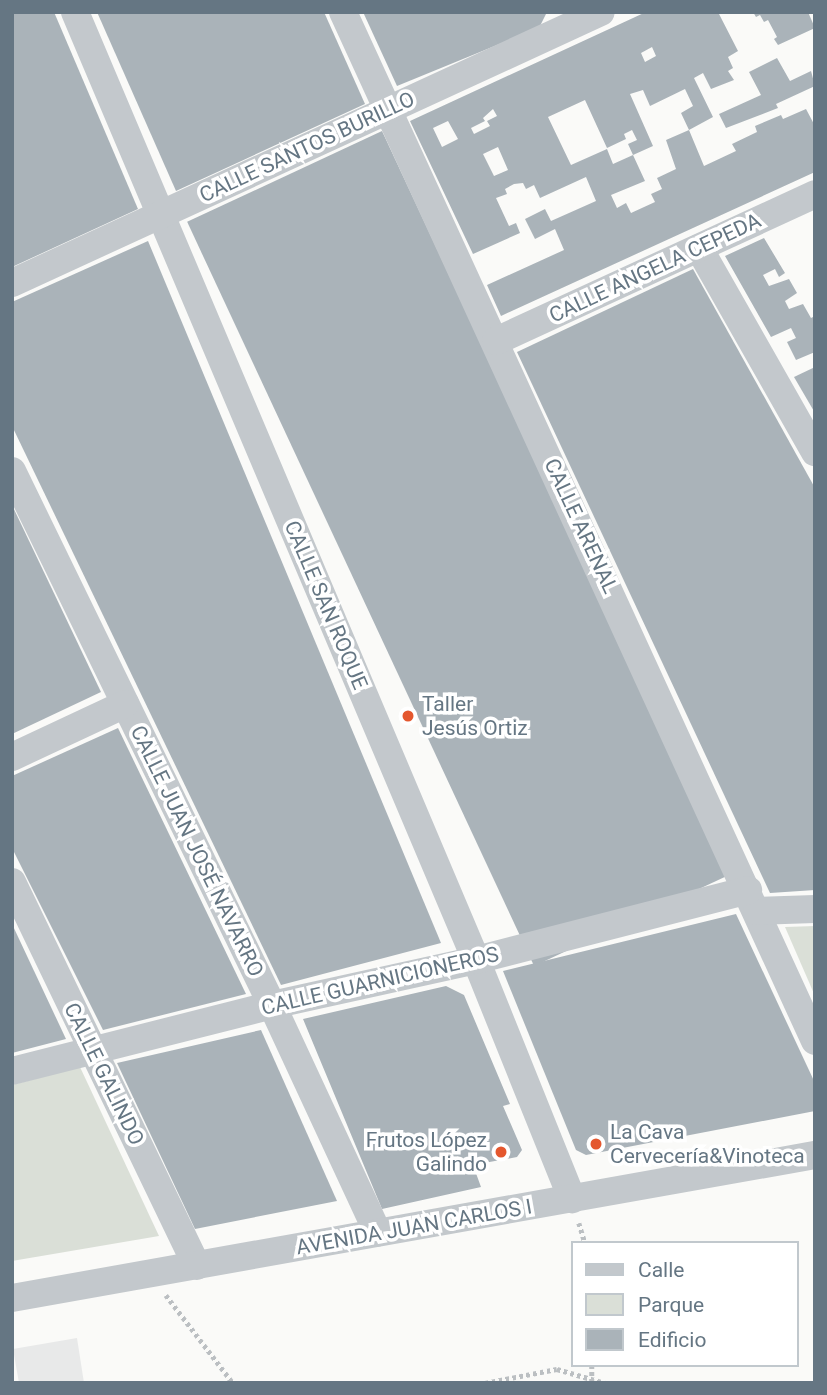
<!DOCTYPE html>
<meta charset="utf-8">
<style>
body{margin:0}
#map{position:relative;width:827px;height:1395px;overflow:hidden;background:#fafaf8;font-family:Roboto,sans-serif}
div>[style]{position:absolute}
.built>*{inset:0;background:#e8e9e9}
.green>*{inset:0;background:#dadfd7}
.building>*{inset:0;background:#aab3b9;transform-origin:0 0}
.path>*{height:4.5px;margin-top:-2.25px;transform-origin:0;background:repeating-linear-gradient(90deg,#bbbfc2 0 3.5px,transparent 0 7px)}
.minor>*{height:28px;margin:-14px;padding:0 14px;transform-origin:14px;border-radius:14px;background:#c3c8cc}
.dots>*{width:19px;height:19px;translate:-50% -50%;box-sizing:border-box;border:4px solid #fff;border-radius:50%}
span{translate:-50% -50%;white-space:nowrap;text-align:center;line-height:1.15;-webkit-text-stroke:7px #fff;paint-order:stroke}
.street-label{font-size:21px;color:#657683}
.poi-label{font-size:21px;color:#657683}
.left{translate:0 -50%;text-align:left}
.right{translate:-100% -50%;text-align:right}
.frame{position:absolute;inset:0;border:14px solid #657683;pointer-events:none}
.legend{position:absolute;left:571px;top:1241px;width:228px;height:126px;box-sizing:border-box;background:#fff;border:2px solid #c1c8cd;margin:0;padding:9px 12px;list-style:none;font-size:21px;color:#657683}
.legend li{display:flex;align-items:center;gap:14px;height:35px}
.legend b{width:35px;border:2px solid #c1c8cd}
</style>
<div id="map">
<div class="built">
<div style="clip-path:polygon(77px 1338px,84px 1383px,19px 1383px,13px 1349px)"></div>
</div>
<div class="green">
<div style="clip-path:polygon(815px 926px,815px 996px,785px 927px)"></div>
<div style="clip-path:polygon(80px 1067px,159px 1236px,12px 1261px,12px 1085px)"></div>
</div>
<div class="building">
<div style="clip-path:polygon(12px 12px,54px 12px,138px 209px,12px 267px)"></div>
<div style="clip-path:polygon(97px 12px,324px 12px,365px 104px,176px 191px)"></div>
<div style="clip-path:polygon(363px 12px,547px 12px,539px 28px,397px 86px)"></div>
<div style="clip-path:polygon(evenodd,646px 12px,718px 12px,738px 51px,728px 57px,733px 68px,728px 71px,734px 80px,711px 89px,703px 73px,694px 78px,713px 117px,689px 130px,704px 166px,736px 151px,732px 144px,757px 132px,755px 126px,781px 115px,783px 119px,806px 109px,815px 126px,815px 172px,501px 316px,487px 285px,564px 250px,555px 229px,535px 239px,525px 219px,545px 209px,551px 221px,596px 201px,586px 177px,540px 198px,534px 185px,526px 189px,523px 183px,514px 184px,505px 189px,507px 194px,496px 198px,509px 226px,516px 223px,520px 233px,473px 254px,410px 121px,646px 12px,652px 47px,656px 56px,645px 62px,641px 53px,652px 47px,646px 12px,685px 89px,693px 106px,681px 113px,689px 130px,666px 140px,676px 169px,657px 178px,662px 189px,651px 194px,655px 202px,631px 213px,626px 203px,617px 208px,611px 195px,645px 181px,633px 155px,653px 146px,630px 94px,643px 90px,650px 106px,685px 89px,646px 12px,585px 100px,607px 148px,626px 139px,624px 134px,632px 130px,637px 140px,628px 144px,633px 155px,613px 164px,607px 149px,571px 165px,548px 117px,585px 100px,646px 12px,493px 109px,497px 116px,487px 121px,490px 126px,474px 134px,471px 128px,485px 121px,483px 118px,493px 109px,646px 12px,448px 121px,458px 139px,442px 147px,433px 128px,448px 121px,646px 12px,498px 147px,508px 170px,494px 176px,483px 154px,498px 147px)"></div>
<div style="clip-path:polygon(753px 12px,808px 12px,815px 28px,778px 45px,774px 39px,777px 37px,768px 20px,764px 22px,760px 15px,756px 17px)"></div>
<div style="clip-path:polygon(777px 58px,790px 81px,811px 71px,815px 86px,776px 104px,778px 108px,726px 128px,719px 114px,761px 95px,749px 72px)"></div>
<div style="left:382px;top:131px;width:821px;height:215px;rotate:65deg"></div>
<div style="clip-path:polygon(764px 238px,785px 273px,779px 277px,775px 269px,763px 275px,769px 286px,789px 279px,797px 293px,785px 301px,789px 309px,803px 304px,811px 318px,815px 316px,815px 352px,796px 360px,787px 342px,796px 338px,791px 328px,771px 337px,725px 256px)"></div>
<div style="clip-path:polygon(148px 241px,441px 943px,281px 985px,12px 426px,12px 302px)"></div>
<div style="clip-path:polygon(693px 269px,815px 488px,815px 890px,770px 893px,517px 352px)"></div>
<div style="clip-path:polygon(815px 367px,815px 413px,794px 377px)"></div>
<div style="clip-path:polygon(12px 505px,101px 692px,12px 734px)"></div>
<div style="clip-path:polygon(118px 728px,246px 994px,103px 1030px,12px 848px,12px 776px)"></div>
<div style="clip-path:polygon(736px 914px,815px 1083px,815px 1111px,586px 1155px,576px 1150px,503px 971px)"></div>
<div style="clip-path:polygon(12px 924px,66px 1039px,12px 1053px)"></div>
<div style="clip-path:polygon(446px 986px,464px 995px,510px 1104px,503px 1106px,522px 1150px,517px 1157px,473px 1165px,481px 1187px,382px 1209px,303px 1019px)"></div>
<div style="clip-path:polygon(261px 1030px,337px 1201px,195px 1229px,117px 1063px)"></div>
</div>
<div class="path">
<div style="left:579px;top:1223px;width:21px;rotate:73deg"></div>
<div style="left:166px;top:1295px;width:111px;rotate:52.7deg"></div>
<div style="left:592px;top:1365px;width:18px;rotate:90deg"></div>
<div style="left:485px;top:1383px;width:73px;rotate:-11deg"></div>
<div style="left:557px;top:1369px;width:50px;rotate:16.3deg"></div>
</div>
<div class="minor">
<div style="left:75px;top:12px;width:1029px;rotate:67.07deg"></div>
<div style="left:476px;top:960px;width:258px;rotate:68.1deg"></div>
<div style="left:343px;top:12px;width:1132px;rotate:65.36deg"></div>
<div style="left:699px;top:248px;width:235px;rotate:60.4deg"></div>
<div style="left:12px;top:283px;width:648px;rotate:-24.71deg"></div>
<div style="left:496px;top:341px;width:351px;rotate:-24.7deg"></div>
<div style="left:12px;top:471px;width:594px;rotate:64.04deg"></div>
<div style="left:272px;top:1005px;width:251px;rotate:65.1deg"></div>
<div style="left:12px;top:757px;width:125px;rotate:-25.1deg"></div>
<div style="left:12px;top:882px;width:426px;rotate:64.3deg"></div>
<div style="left:757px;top:911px;width:58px;rotate:-2deg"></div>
<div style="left:12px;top:1071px;width:268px;rotate:-14.2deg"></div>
<div style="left:272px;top:1005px;width:209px;rotate:-12.4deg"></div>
<div style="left:476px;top:960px;width:281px;rotate:-14.4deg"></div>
<div style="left:12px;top:1298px;width:816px;rotate:-10.1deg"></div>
</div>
<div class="dots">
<div style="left:408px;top:716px;background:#e4572e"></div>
<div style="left:596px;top:1144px;background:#e4572e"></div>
<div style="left:501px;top:1152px;background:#e4572e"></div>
</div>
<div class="street-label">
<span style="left:307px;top:147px;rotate:-25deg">CALLE SANTOS BURILLO</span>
<span style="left:655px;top:268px;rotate:-25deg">CALLE ANGELA CEPEDA</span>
<span style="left:581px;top:526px;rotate:65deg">CALLE ARENAL</span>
<span style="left:326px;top:605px;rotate:67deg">CALLE SAN ROQUE</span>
<span style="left:197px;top:851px;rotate:64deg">CALLE JUAN JOSÉ NAVARRO</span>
<span style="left:380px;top:981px;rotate:-13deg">CALLE GUARNICIONEROS</span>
<span style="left:104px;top:1074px;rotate:64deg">CALLE GALINDO</span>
<span style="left:414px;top:1227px;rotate:-10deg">AVENIDA JUAN CARLOS I</span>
</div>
<div class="poi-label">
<span class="left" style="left:422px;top:716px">Taller<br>Jesús Ortiz</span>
<span class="left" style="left:610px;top:1144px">La Cava<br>Cervecería&amp;Vinoteca</span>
<span class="right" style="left:487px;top:1152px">Frutos López<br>Galindo</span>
</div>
<div class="frame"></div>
<ul class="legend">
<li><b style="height:9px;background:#c3c8cc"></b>Calle</li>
<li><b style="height:19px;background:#dadfd7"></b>Parque</li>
<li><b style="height:19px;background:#aab3b9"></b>Edificio</li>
</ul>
</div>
